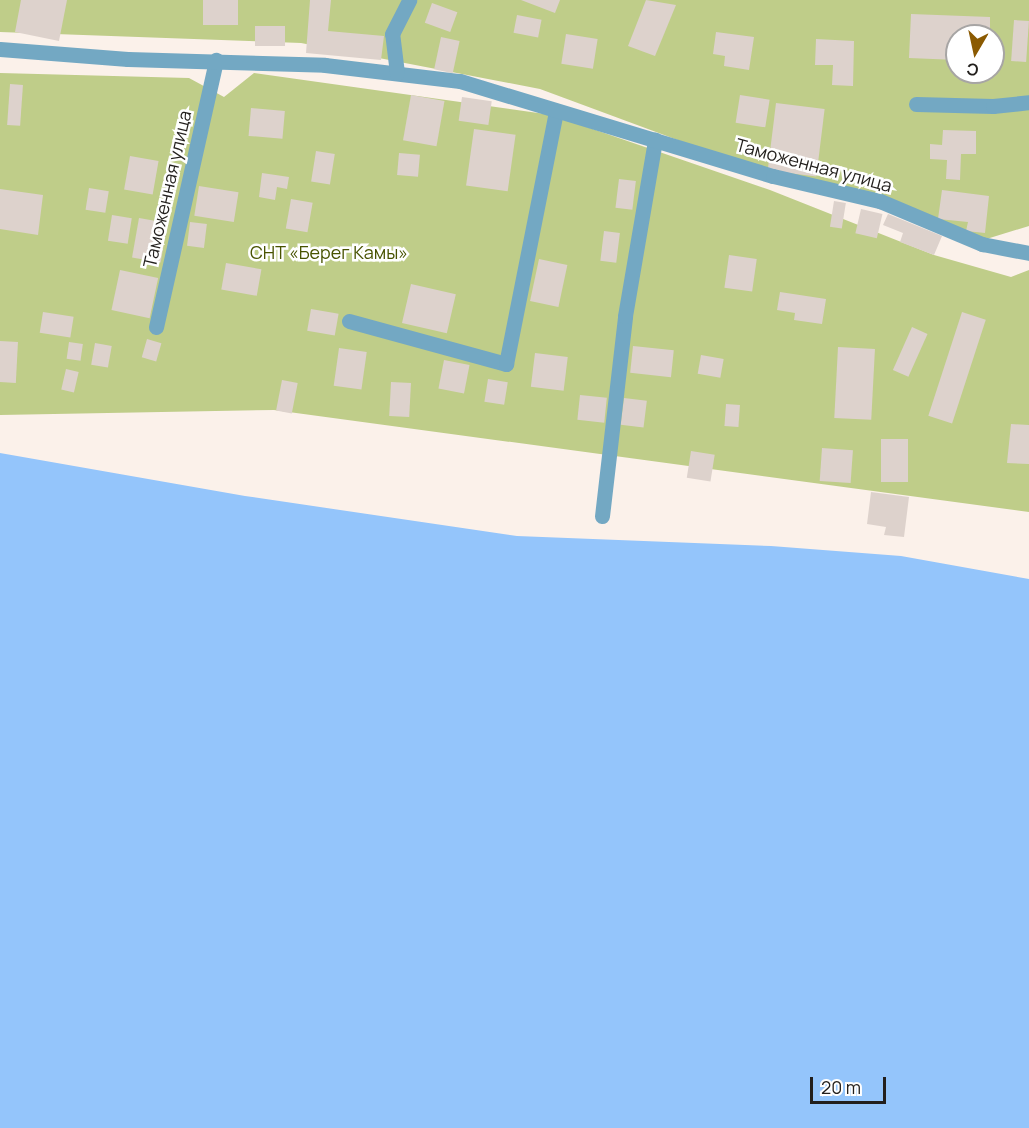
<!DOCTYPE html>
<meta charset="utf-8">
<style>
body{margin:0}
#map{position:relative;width:1029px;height:1128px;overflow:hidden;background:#fbf1ea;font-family:Manrope,sans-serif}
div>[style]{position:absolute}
.green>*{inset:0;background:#bfcd89}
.water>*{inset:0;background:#94c5fb}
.building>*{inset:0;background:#ddd2cc;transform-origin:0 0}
.service>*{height:15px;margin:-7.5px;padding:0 7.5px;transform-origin:7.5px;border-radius:7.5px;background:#73a8c3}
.minor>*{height:15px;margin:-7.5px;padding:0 7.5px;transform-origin:7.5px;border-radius:7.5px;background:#73a8c3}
span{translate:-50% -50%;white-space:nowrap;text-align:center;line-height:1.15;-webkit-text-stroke:5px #fff;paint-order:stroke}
.street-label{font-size:18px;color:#221f1c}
.park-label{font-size:18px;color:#485300}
.north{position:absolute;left:945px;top:24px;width:60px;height:60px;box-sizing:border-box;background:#fff;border:2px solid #a7a5a4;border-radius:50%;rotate:189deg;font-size:16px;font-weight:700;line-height:24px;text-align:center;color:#221f1c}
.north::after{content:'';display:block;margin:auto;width:21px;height:27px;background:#8b5a02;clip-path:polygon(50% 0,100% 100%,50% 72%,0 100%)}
.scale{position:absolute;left:810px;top:1077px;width:76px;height:27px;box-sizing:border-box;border:3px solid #221f1c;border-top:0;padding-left:8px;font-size:18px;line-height:21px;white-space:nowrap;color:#221f1c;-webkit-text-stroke:4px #fff;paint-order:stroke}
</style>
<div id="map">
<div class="green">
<div style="clip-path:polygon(evenodd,0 0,1029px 0,1029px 226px,980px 241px,882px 197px,764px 172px,540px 89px,301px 43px,0 32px,0 0,957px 36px,993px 36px,993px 72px,957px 72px,957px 36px)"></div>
<div style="clip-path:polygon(0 73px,189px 78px,224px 97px,254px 73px,552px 115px,770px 190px,934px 255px,1011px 277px,1029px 270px,1029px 512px,274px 410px,0 415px)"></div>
</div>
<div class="water">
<div style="clip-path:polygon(0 453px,245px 496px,517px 536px,771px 546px,901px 556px,1029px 579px,1029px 1128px,0 1128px)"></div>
</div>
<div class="building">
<div style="clip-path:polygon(21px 0,67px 0,59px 41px,15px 32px)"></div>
<div style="left:203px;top:0;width:35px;height:25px"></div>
<div style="clip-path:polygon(310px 0,331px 0,328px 31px,384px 36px,381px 60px,306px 53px)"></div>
<div style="clip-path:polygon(521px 0,560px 0,555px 13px)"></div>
<div style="clip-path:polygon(646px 0,676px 5px,655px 56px,628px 46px)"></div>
<div style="left:432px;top:3px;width:27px;height:21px;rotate:20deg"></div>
<div style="clip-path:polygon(911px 14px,990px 17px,990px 36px,957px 36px,957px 60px,909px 58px)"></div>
<div style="left:517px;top:15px;width:25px;height:18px;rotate:11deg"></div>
<div style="left:1014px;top:20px;width:15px;height:41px;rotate:4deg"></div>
<div style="left:255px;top:26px;width:30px;height:20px"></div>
<div style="clip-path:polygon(716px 32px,754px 37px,749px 70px,724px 66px,725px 56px,713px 54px)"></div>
<div style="left:566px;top:34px;width:32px;height:30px;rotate:9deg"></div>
<div style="left:441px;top:37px;width:19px;height:33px;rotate:12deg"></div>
<div style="clip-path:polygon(816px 39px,854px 41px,853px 86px,832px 85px,833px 65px,815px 65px)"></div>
<div style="left:10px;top:84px;width:13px;height:41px;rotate:4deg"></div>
<div style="left:411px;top:95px;width:34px;height:46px;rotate:10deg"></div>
<div style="left:740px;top:95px;width:30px;height:28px;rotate:9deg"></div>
<div style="left:462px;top:97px;width:30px;height:24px;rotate:8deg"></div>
<div style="left:776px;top:103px;width:49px;height:68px;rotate:7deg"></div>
<div style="left:251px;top:108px;width:34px;height:28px;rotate:5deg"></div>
<div style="left:474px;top:129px;width:42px;height:57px;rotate:8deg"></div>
<div style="clip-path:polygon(943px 130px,976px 131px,976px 154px,961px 154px,960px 180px,946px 179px,947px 160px,930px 159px,930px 144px,942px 145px)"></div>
<div style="left:316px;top:151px;width:19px;height:31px;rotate:9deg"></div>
<div style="left:399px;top:153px;width:21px;height:22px;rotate:5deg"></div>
<div style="left:130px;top:156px;width:29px;height:34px;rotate:10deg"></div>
<div style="clip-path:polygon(262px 173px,289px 177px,287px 189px,277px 187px,275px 200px,259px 197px)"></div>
<div style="left:619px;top:179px;width:17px;height:29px;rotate:7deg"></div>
<div style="left:199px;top:186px;width:40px;height:30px;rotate:9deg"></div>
<div style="left:89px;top:188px;width:20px;height:22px;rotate:9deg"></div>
<div style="clip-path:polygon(0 189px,43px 195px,38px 235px,0 229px)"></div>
<div style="clip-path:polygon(942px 190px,989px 196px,985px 233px,966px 231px,968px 222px,938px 219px)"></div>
<div style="left:291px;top:199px;width:22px;height:30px;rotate:10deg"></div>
<div style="left:834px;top:201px;width:12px;height:26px;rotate:9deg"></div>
<div style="left:861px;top:209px;width:22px;height:25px;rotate:13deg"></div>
<div style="clip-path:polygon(888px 214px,942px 236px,934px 255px,900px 242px,903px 233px,883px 225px)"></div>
<div style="left:112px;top:215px;width:20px;height:26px;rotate:9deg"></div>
<div style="left:139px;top:218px;width:29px;height:40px;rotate:10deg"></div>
<div style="left:190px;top:222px;width:17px;height:24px;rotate:7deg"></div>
<div style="left:604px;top:231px;width:16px;height:30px;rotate:7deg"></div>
<div style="left:729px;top:255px;width:28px;height:33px;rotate:8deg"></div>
<div style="left:539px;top:259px;width:29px;height:43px;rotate:12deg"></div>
<div style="left:226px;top:263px;width:36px;height:27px;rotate:10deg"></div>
<div style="left:120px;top:270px;width:39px;height:41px;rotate:12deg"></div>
<div style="left:411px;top:284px;width:46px;height:40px;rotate:13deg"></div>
<div style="clip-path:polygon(780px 292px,826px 299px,822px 324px,794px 320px,795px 313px,777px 310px)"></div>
<div style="left:311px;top:309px;width:28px;height:22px;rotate:10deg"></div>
<div style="left:43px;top:312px;width:31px;height:21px;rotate:9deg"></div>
<div style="left:962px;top:312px;width:25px;height:109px;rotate:18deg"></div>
<div style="left:912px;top:327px;width:17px;height:47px;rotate:24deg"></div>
<div style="left:147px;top:339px;width:15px;height:19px;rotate:16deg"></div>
<div style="left:0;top:341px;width:18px;height:41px;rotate:3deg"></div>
<div style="left:69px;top:342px;width:14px;height:17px;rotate:8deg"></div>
<div style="left:95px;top:343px;width:17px;height:22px;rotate:10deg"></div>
<div style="left:633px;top:346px;width:41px;height:27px;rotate:6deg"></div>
<div style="left:838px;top:347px;width:37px;height:71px;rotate:3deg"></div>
<div style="left:339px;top:348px;width:28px;height:38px;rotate:8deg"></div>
<div style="left:535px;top:353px;width:33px;height:34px;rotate:7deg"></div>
<div style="left:701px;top:355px;width:23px;height:19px;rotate:10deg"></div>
<div style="left:444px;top:360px;width:26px;height:29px;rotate:11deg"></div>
<div style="left:66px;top:369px;width:13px;height:21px;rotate:13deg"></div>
<div style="left:488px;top:379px;width:20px;height:23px;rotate:9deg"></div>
<div style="left:282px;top:380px;width:16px;height:31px;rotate:11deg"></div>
<div style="left:391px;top:382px;width:20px;height:34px;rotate:3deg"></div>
<div style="left:580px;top:395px;width:27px;height:25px;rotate:6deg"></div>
<div style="left:624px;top:398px;width:23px;height:27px;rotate:7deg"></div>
<div style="left:726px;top:404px;width:14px;height:22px;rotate:4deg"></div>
<div style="clip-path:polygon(1011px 424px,1029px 425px,1029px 464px,1007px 463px)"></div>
<div style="left:881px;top:439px;width:27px;height:43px"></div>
<div style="left:822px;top:448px;width:31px;height:33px;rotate:4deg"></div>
<div style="left:691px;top:451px;width:24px;height:27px;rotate:9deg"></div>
<div style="clip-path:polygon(871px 492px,909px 497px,904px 537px,884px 535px,886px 527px,867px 524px)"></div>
</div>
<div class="service">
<div style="left:349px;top:321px;width:163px;rotate:15.3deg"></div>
<div style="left:506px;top:364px;width:258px;rotate:-78.8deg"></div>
<div style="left:156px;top:327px;width:274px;rotate:-77.3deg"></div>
<div style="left:602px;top:516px;width:201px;rotate:-83.4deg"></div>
<div style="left:625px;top:316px;width:179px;rotate:-80.3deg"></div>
</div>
<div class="minor">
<div style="left:0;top:49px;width:128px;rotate:4.5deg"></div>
<div style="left:128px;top:59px;width:197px;rotate:1.7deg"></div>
<div style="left:325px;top:65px;width:136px;rotate:6.8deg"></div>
<div style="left:460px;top:81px;width:327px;rotate:16.9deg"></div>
<div style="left:773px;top:176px;width:110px;rotate:13.2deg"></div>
<div style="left:880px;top:201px;width:111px;rotate:22.9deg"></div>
<div style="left:982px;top:244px;width:48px;rotate:10.8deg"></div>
<div style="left:397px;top:73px;width:39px;rotate:-97deg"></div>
<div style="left:392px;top:34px;width:38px;rotate:-63deg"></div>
<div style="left:916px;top:104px;width:77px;rotate:1.5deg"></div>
<div style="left:993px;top:106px;width:36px;rotate:-6deg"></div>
</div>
<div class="street-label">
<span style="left:814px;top:165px;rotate:15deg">Таможенная улица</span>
<span style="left:167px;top:189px;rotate:-77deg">Таможенная улица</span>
</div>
<div class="park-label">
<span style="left:329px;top:252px">СНТ «Берег Камы»</span>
</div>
<div class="north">С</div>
<div class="scale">20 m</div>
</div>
